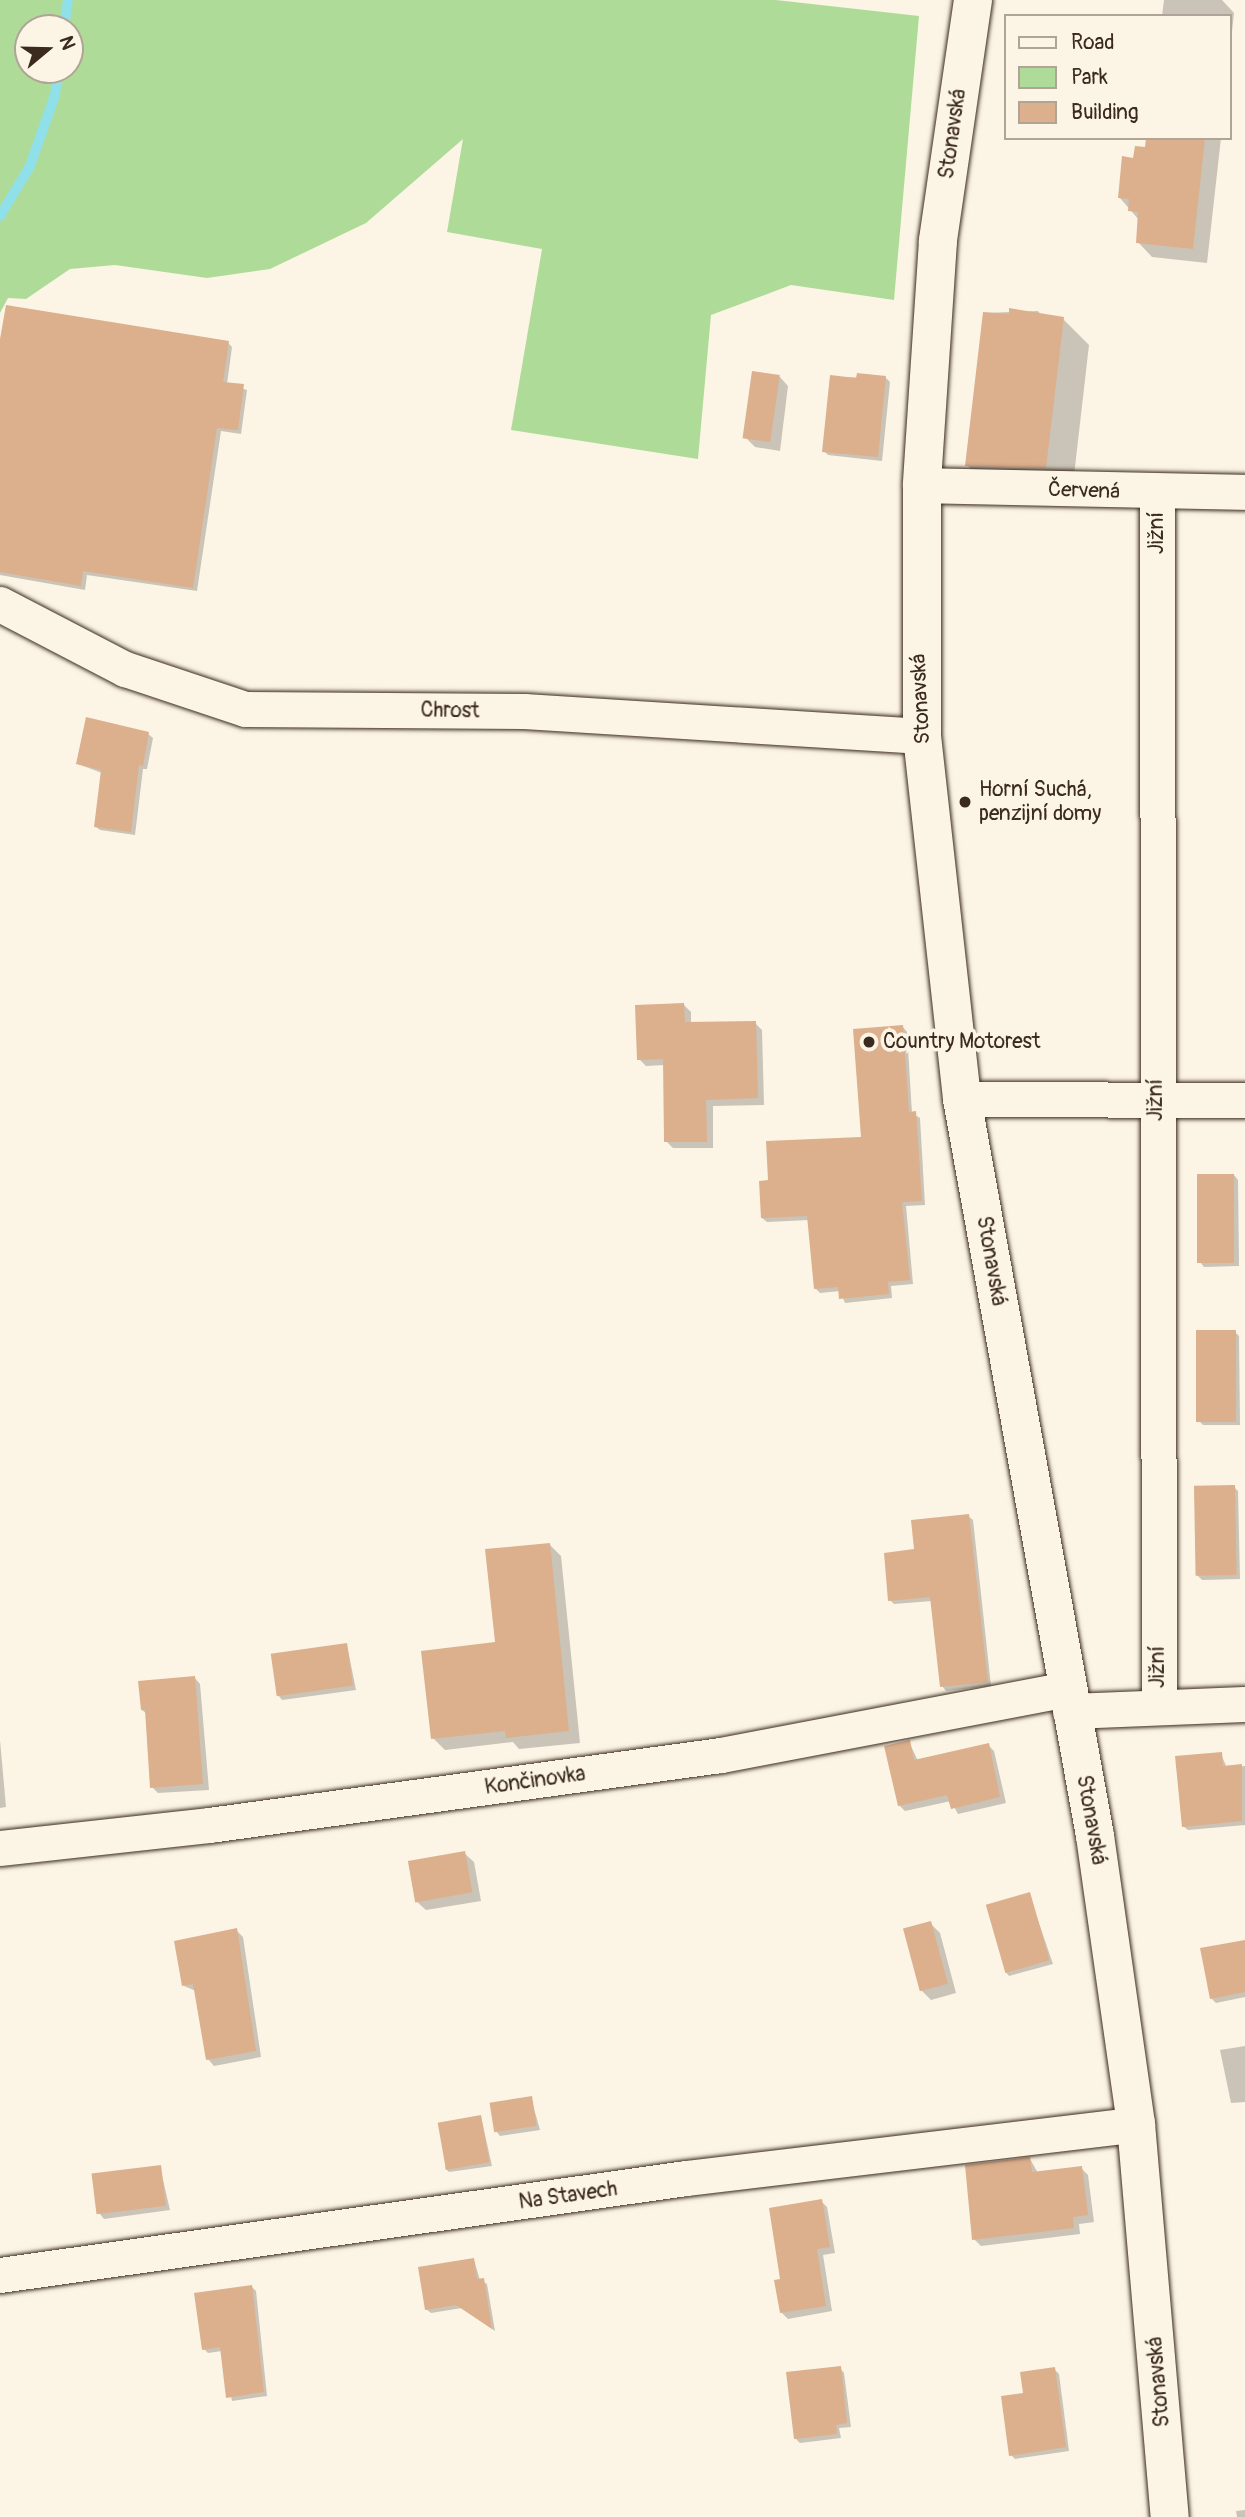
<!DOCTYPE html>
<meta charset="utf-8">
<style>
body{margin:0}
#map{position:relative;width:1245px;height:2517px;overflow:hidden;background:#fcf5e5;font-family:Pangolin,sans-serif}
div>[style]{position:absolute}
.green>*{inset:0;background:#afdb99}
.shadow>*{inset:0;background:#0003}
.stream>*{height:10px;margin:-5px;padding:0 5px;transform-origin:5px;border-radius:5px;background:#8fe0e8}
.building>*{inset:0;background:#dcaf8d;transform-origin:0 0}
.roads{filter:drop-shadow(0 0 2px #3b2a1e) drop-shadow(0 0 2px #3b2a1e)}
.minor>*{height:35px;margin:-17.5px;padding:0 17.5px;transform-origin:17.5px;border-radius:17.5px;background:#fcf5e5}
.major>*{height:38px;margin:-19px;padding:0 19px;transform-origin:19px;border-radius:19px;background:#fcf5e5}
.dots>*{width:19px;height:19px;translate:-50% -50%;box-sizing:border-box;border:4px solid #fcf5e5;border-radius:50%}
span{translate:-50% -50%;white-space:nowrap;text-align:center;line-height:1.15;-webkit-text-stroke:7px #fcf5e5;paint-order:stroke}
.street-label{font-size:21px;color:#3b2a1e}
.poi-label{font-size:21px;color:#3b2a1e}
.left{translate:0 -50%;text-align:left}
.legend{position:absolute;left:1004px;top:14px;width:228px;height:126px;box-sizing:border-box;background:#fcf5e5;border:2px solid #afa495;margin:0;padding:9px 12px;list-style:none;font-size:21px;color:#3b2a1e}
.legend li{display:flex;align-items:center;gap:14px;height:35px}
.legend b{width:35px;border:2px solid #afa495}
.north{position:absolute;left:14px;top:14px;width:70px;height:70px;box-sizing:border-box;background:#fcf5e5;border:2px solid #afa495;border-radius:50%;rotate:71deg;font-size:19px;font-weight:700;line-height:28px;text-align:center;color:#3b2a1e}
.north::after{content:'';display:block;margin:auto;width:24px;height:32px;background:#3b2a1e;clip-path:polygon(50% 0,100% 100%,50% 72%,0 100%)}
</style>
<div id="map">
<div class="green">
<div style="clip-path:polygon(evenodd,0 0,776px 0,919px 16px,894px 300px,791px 285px,711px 315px,698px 459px,511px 430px,542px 249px,447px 232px,463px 139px,366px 223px,270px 269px,207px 278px,115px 265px,70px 269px,26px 299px,8px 298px,0 313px,0 0,70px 28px,70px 70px,28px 70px,28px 28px,70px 28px)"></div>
</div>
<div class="shadow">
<div style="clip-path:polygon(1164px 0,1222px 0,1234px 13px,1229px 60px,1229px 16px,1162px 16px)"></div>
<div style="clip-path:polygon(1158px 138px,1221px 138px,1207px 263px,1152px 257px,1138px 242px,1139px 220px,1120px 198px,1135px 160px,1162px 151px)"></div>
<div style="clip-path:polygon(1038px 311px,1044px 318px,1063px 319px,1089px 345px,1072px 493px,993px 491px,967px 465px,985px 313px)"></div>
<div style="clip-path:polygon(228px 343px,232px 347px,227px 384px,247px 390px,241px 434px,221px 431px,197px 591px,87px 575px,85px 590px,0 575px,0 351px)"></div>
<div style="clip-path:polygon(779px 376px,788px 386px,780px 451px,755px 447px,745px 437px)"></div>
<div style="clip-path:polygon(831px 377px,886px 378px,890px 382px,882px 461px,828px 455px,824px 451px)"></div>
<div style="clip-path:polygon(148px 734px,153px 738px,147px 769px,143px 769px,135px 835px,100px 830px,95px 826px,102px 773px,78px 764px)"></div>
<div style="clip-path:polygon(684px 1005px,691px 1012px,691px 1024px,755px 1023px,762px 1030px,764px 1105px,713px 1106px,713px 1148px,673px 1148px,666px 1141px,665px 1065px,646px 1066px,639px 1059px)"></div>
<div style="clip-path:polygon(903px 1027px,907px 1032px,912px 1113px,920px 1118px,925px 1205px,906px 1206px,913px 1284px,891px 1286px,892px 1298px,845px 1303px,840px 1291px,820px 1293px,816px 1289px,809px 1220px,767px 1222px,762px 1218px,770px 1182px,863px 1139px)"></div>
<div style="clip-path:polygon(1234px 1175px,1238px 1180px,1239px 1266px,1204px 1267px,1200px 1262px)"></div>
<div style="clip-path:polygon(1235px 1332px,1239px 1336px,1240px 1425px,1203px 1425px,1199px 1421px)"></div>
<div style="clip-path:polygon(1234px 1487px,1238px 1491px,1240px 1579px,1202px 1580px,1197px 1575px)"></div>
<div style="clip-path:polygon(968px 1516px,973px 1520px,991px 1686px,946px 1691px,942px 1686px,932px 1601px,894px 1604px,890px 1600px,916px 1551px)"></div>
<div style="clip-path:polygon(549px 1544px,561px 1556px,580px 1743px,519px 1749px,513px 1742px,445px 1750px,433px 1738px,497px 1644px)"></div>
<div style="clip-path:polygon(347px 1645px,356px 1690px,282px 1700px,278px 1695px)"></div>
<div style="clip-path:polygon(194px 1677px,200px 1684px,209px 1790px,158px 1793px,152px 1787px,147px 1714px,142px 1710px)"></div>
<div style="clip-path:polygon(0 1740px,6px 1807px,0 1808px)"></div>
<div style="clip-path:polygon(909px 1742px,918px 1761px,988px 1745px,994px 1751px,1006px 1803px,958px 1814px,951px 1801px,905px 1811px,899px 1805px)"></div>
<div style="clip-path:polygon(1221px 1754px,1227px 1768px,1245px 1766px,1245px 1825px,1188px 1830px,1183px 1826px)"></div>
<div style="clip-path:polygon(464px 1853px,474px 1862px,481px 1901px,426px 1910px,416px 1901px)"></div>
<div style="clip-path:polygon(1029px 1894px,1053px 1964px,1009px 1976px,1005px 1971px)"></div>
<div style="clip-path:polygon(930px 1923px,940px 1933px,956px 1993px,931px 2000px,922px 1991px)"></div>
<div style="clip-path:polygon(236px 1930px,243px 1937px,261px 2057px,214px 2066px,208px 2059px,196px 1991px,184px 1986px)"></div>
<div style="clip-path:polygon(1245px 1941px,1245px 1997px,1216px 2003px,1211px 1998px)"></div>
<div style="clip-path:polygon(1245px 2046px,1245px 2102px,1231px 2103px,1220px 2050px)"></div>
<div style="clip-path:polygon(531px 2098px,540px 2130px,500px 2136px,496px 2131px)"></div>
<div style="clip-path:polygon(481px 2117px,492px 2166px,449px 2172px,445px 2168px)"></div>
<div style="clip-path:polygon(1030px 2159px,1038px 2173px,1081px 2168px,1088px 2175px,1094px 2222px,1079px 2224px,1080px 2234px,981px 2246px,974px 2239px)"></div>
<div style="clip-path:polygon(160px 2167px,170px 2210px,104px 2219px,100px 2214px)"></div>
<div style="clip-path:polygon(821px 2201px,827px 2207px,835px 2253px,823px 2255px,832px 2311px,788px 2319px,782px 2313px,782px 2280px)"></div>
<div style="clip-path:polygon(474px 2260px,480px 2280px,487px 2284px,495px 2331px,462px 2308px,431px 2313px,426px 2309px)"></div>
<div style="clip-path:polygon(251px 2286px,256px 2291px,267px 2396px,232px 2401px,222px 2351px,208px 2353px,204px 2349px)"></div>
<div style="clip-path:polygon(840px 2368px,844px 2373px,851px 2427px,839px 2428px,841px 2438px,800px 2443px,795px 2438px)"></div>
<div style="clip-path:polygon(1054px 2369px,1059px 2374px,1069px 2451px,1015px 2459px,1011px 2455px)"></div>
<div style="clip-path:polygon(1245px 2510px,1245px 2517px,1237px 2517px,1236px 2511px)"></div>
</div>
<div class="stream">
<div style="left:64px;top:28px;width:28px;rotate:-82deg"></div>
<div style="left:0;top:216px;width:58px;rotate:-59deg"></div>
<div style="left:30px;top:166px;width:75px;rotate:-70.6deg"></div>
<div style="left:55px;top:95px;width:25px;rotate:-83deg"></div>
</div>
<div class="building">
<div style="clip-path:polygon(1146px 138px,1205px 138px,1193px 249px,1136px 243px,1138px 212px,1128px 211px,1129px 199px,1118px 198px,1122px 156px,1133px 158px,1135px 146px,1145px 147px)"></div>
<div style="clip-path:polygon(6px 305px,229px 341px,223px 382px,244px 384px,238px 430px,217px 428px,193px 588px,83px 571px,81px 586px,0 572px,0 339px)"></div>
<div style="clip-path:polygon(1009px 308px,1064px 317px,1046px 468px,965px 466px,983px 312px,1009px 314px)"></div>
<div style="left:752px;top:371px;width:28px;height:68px;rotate:8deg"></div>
<div style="clip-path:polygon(857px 373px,886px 376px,878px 457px,822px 452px,830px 375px,856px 378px)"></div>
<div style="clip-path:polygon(86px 717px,149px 732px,143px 766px,139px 765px,131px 832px,94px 827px,101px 770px,76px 764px)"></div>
<div style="clip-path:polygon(684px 1003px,685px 1022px,756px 1021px,758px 1098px,706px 1100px,707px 1142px,664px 1142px,663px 1059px,637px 1060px,635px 1005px)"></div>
<div style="clip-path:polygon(903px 1025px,909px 1112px,916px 1111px,922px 1201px,902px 1202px,910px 1280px,888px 1282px,889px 1294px,839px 1299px,838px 1287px,814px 1289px,807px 1216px,761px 1218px,759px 1181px,768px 1180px,766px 1141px,861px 1137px,853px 1029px)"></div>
<div style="left:1197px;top:1174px;width:37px;height:89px"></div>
<div style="left:1236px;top:1330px;width:92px;height:40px;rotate:90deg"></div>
<div style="left:1235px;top:1485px;width:90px;height:41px;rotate:89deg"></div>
<div style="clip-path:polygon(969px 1514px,988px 1682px,940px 1687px,930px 1597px,888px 1601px,884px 1553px,914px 1549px,911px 1520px)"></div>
<div style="clip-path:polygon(550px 1543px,569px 1731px,506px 1738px,505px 1731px,431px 1739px,421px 1651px,495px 1642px,485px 1549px)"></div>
<div style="left:347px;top:1643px;width:43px;height:77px;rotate:82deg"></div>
<div style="clip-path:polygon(195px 1676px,203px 1784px,150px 1788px,145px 1710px,141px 1710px,138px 1681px)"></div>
<div style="clip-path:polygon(910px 1740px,914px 1760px,989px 1743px,1000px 1797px,951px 1809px,947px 1795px,898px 1806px,884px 1746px)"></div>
<div style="clip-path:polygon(1222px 1752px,1223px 1766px,1242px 1764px,1242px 1821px,1182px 1827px,1175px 1756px)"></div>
<div style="left:465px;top:1851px;width:42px;height:58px;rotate:80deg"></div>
<div style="left:1030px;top:1892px;width:71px;height:46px;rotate:74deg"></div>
<div style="left:931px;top:1921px;width:65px;height:29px;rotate:75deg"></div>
<div style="clip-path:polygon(237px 1928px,256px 2051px,206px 2060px,193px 1984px,182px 1986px,174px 1941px)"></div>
<div style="clip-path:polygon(1245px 1940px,1245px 1992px,1210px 1999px,1200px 1948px)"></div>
<div style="left:532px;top:2096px;width:30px;height:43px;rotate:81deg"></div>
<div style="left:481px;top:2115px;width:48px;height:44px;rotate:80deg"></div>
<div style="clip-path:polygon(1030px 2157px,1032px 2172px,1082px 2166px,1088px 2215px,1073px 2217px,1074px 2228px,972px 2240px,965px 2165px)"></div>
<div style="left:161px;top:2165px;width:41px;height:70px;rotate:83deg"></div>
<div style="clip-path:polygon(822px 2199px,830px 2247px,817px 2249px,826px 2306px,780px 2313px,774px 2280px,780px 2279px,769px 2208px)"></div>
<div style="clip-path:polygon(474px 2258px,477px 2279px,484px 2278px,492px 2329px,456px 2305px,425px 2310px,418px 2267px)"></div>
<div style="clip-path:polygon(252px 2285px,264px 2392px,226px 2398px,220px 2347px,202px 2350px,194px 2293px)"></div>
<div style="clip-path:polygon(841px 2366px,847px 2423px,836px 2425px,837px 2434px,794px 2439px,786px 2372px)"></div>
<div style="clip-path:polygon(1055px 2367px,1066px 2447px,1009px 2456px,1001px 2396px,1023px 2393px,1020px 2372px)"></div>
</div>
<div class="roads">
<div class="minor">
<div style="left:922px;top:485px;width:323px;rotate:1.2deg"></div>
<div style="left:1157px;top:493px;width:1213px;rotate:89.91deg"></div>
<div style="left:0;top:604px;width:141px;rotate:27.5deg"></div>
<div style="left:125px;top:669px;width:126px;rotate:18.4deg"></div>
<div style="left:245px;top:709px;width:279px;rotate:0.4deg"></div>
<div style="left:524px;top:711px;width:399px;rotate:3.6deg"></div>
<div style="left:962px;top:1099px;width:283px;rotate:0.2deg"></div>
<div style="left:1070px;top:1711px;width:175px;rotate:-2.3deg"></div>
<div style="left:0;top:1848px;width:210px;rotate:-6.3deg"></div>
<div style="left:209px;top:1825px;width:517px;rotate:-7.79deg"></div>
<div style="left:721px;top:1755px;width:351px;rotate:-10.8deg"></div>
<div style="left:0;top:2275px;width:693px;rotate:-8.05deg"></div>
<div style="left:686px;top:2178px;width:453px;rotate:-6.8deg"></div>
</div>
<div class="major">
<div style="left:973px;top:0;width:244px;rotate:98.3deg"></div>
<div style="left:938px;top:241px;width:245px;rotate:93.8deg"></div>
<div style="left:922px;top:485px;width:251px;rotate:90deg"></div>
<div style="left:922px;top:736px;width:365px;rotate:83.7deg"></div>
<div style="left:962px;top:1099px;width:749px;rotate:79.77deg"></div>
<div style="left:1095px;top:1836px;width:291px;rotate:81.9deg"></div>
<div style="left:1136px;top:2124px;width:394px;rotate:85.1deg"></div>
</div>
</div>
<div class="dots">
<div style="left:965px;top:802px;background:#3b2a1e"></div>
<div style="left:869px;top:1042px;background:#3b2a1e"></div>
</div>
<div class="street-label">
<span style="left:953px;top:134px;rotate:-82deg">Stonavská</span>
<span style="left:1084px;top:491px;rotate:2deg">Červená</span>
<span style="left:1157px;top:533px;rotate:-90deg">Jižní</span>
<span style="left:921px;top:699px;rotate:-93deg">Stonavská</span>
<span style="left:450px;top:711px;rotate:1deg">Chrost</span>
<span style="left:1156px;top:1100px;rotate:-90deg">Jižní</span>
<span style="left:991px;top:1261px;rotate:80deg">Stonavská</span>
<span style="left:1158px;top:1667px;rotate:-90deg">Jižní</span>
<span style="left:535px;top:1781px;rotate:-8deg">Končinovka</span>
<span style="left:1091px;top:1820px;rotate:80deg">Stonavská</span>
<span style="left:568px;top:2196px;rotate:-8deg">Na Stavech</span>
<span style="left:1159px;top:2382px;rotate:-95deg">Stonavská</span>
</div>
<div class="poi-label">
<span class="left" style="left:979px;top:802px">Horní Suchá,<br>penzijní domy</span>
<span class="left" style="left:883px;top:1042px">Country Motorest</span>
</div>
<ul class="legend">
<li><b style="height:9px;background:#fcf5e5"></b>Road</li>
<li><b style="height:19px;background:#afdb99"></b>Park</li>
<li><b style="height:19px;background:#dcaf8d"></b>Building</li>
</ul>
<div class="north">N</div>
</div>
